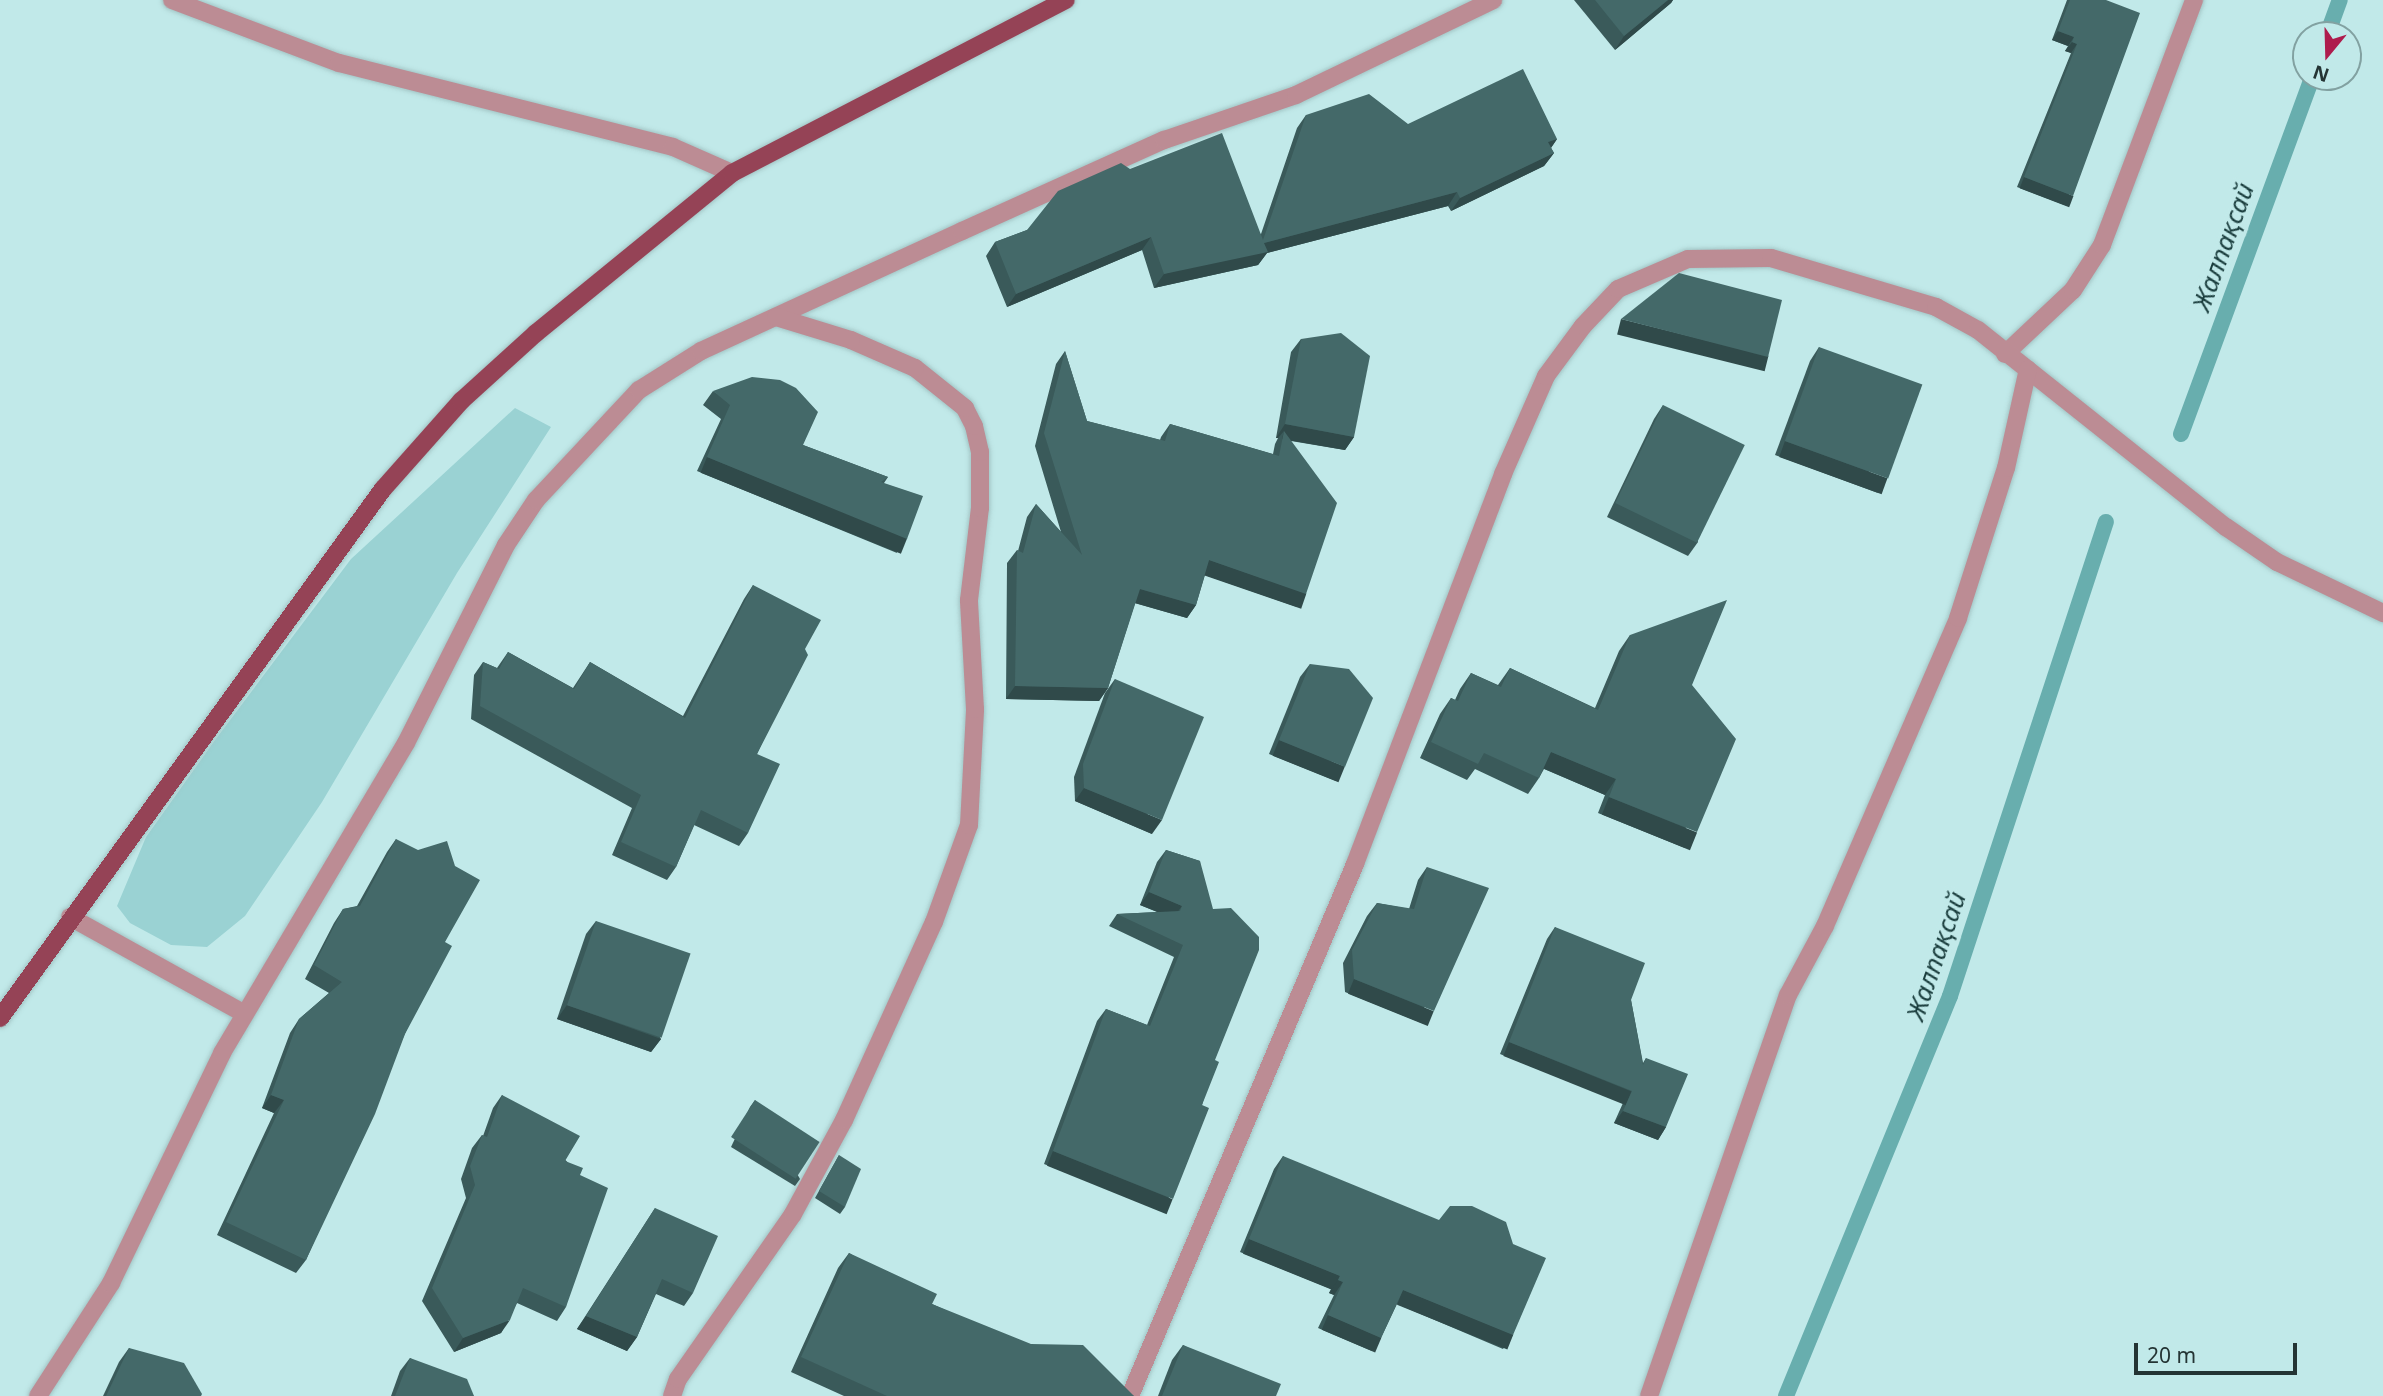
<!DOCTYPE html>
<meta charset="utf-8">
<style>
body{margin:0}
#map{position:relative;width:2383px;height:1396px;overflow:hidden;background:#c1e9e9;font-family:"Noto Sans",sans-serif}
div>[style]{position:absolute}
.green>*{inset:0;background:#9ad2d3}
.stream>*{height:16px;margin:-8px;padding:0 8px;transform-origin:8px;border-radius:8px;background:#68aeae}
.roads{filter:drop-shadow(0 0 2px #a2c5c5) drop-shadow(0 0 2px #a2c5c5)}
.minor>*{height:18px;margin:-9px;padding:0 9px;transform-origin:9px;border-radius:9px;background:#bc8c94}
.major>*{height:18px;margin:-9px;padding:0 9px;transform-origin:9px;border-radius:9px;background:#954356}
.wall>*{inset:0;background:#3a5a5a}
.shaded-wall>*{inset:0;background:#304a4a;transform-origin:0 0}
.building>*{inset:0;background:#446969;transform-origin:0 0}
span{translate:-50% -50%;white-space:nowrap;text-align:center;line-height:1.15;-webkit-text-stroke:7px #c1e9e9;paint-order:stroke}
.water-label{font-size:26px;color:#1b3e3e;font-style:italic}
.north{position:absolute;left:2292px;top:21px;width:70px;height:70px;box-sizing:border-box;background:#c1e9e9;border:2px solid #82a1a1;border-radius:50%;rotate:199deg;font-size:19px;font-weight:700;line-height:28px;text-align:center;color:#243434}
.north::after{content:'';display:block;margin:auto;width:24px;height:32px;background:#ae1c4d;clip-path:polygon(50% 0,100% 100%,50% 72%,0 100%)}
.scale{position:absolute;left:2134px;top:1343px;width:163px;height:32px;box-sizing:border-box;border:4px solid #243434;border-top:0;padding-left:9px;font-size:21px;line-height:24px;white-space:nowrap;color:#243434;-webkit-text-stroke:5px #c1e9e9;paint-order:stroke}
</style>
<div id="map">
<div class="green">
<div style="clip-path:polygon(515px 408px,551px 427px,457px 573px,322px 802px,245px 916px,207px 947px,171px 945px,130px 923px,117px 906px,146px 837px,215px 740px,351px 559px)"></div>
</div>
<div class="stream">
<div style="left:2327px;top:35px;width:37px;rotate:-70deg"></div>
<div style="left:2181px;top:434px;width:380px;rotate:-69.8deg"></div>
<div style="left:1786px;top:1396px;width:432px;rotate:-67.7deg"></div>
<div style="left:1950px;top:996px;width:499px;rotate:-71.8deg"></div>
</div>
<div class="roads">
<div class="minor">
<div style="left:172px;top:0;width:178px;rotate:20.7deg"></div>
<div style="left:339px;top:63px;width:344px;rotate:14.1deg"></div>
<div style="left:673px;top:147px;width:64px;rotate:23.8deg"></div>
<div style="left:2005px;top:354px;width:93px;rotate:-43.3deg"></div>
<div style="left:2073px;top:290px;width:54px;rotate:-57.2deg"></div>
<div style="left:2102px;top:245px;width:262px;rotate:-69.4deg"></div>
<div style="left:70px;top:917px;width:198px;rotate:29deg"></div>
<div style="left:38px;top:1396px;width:135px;rotate:-57.1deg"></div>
<div style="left:111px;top:1283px;width:255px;rotate:-64.2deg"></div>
<div style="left:222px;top:1053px;width:360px;rotate:-59.3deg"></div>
<div style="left:406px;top:743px;width:222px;rotate:-63.2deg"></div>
<div style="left:506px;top:545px;width:54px;rotate:-56.3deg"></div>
<div style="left:536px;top:500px;width:151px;rotate:-46.9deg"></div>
<div style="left:639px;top:390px;width:73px;rotate:-32.2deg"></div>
<div style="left:701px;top:351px;width:287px;rotate:-24.7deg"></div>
<div style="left:962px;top:231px;width:222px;rotate:-24.3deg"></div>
<div style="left:1164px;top:140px;width:139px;rotate:-18.8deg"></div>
<div style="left:1296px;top:95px;width:219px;rotate:-25.7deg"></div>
<div style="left:672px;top:1396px;width:18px;rotate:-71deg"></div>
<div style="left:678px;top:1379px;width:201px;rotate:-55.1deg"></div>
<div style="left:793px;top:1214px;width:107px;rotate:-61.5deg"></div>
<div style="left:844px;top:1120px;width:217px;rotate:-65.6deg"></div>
<div style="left:934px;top:922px;width:103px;rotate:-70.2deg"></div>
<div style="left:969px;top:825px;width:116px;rotate:-87deg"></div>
<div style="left:975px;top:709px;width:109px;rotate:-93.2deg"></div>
<div style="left:969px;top:600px;width:93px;rotate:-83.2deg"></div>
<div style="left:980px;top:508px;width:56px;rotate:-90deg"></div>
<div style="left:980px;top:452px;width:27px;rotate:-103deg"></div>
<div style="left:974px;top:426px;width:20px;rotate:-117deg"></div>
<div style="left:965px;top:408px;width:64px;rotate:-141.3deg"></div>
<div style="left:915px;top:368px;width:70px;rotate:-156.4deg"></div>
<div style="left:851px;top:340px;width:78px;rotate:-163deg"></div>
<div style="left:1130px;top:1396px;width:578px;rotate:-67.07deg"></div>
<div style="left:1355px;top:864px;width:417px;rotate:-69.2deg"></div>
<div style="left:1503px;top:474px;width:107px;rotate:-66.3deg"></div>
<div style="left:1546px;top:376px;width:62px;rotate:-53.5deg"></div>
<div style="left:1583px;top:326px;width:51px;rotate:-46.6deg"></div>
<div style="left:1618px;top:289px;width:76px;rotate:-23.2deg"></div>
<div style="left:1688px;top:259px;width:83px;rotate:-0.7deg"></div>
<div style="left:1771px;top:258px;width:172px;rotate:16.5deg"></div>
<div style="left:1936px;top:307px;width:48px;rotate:28.7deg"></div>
<div style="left:1978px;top:330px;width:317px;rotate:38.5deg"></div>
<div style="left:2226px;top:527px;width:62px;rotate:34.5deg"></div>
<div style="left:2277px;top:562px;width:118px;rotate:25.7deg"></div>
<div style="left:1649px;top:1396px;width:424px;rotate:-70.9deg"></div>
<div style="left:1788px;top:995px;width:78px;rotate:-61.8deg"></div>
<div style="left:1825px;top:926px;width:335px;rotate:-66.6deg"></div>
<div style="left:1958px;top:618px;width:157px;rotate:-72.3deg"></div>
<div style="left:2006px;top:468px;width:101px;rotate:-77.5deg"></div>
</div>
<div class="major">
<div style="left:0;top:1018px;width:653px;rotate:-54.1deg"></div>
<div style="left:383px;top:489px;width:118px;rotate:-48.4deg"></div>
<div style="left:461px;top:401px;width:101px;rotate:-42.2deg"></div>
<div style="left:536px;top:333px;width:253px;rotate:-39.2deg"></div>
<div style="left:732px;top:173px;width:376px;rotate:-27.4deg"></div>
</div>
</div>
<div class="wall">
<div style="clip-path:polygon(1574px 0,1673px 0,1671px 3px,1615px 50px)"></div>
<div style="clip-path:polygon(2067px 0,2106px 0,2067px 206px,2017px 187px,2071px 53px,2065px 51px,2068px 46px,2052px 40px)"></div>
<div style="clip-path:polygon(1306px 115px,1557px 139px,1551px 148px,1554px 153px,1544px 166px,1451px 211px,1448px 206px,1267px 253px,1258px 265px,1154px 288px,1142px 250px,1007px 307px,986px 256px,995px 242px,1027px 230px,1130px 169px,1261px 234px,1297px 128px)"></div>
<div style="clip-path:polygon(1301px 339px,1354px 437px,1345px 450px,1291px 441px,1306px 594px,1297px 607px,1205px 575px,1196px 605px,1187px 618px,1135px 603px,1108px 688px,1099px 701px,1006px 699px,1007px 563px,1017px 550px,1018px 551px,1027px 517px,1036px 504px,1061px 532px,1035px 446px,1056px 364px,1065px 351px,1087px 421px,1160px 440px,1161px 437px,1170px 424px,1273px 454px,1275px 444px,1278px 438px,1276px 438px,1291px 352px)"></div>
<div style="clip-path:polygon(1819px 347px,1878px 493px,1775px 455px,1810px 361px)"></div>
<div style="clip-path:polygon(713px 391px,803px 445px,888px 477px,884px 483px,897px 553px,697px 471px,721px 419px,703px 405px)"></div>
<div style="clip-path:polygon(1663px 405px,1698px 542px,1688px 556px,1607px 517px,1654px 419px)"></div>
<div style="clip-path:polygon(753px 585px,805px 649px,757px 754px,748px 833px,739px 846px,694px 825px,676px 867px,667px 880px,612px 855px,632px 808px,471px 719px,474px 675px,483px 662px,497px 668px,508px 652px,573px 688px,590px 662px,683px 716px,744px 599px)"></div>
<div style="clip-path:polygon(1630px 635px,1692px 685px,1685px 848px,1598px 813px,1605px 795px,1544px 769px,1539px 778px,1528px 794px,1475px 769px,1467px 780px,1420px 758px,1440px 714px,1451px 698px,1455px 700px,1460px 689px,1471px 673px,1498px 685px,1510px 668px,1595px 708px,1619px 651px)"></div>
<div style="clip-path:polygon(1310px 664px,1336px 781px,1269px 754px,1300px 677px)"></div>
<div style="clip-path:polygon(1115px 679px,1152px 834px,1075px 801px,1074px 777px,1105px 693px)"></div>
<div style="clip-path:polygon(396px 839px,445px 942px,306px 1260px,296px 1273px,217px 1235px,274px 1113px,262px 1108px,290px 1033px,299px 1019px,329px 993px,305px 979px,334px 923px,343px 909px,357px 906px,387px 852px)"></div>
<div style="clip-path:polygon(1166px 850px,1200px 861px,1215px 1060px,1202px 1105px,1164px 1211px,1044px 1164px,1097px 1021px,1106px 1009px,1147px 1025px,1174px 957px,1109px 926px,1117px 914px,1157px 912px,1140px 905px,1157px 862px)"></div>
<div style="clip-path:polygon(1427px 867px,1424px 1024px,1345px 992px,1343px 963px,1367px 916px,1377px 903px,1409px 909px,1418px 880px)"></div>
<div style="clip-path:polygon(596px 921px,661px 1039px,651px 1052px,557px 1019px,586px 934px)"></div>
<div style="clip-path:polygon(1555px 927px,1631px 1000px,1643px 1063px,1646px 1058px,1666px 1127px,1658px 1140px,1614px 1123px,1623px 1103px,1500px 1054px,1547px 939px)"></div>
<div style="clip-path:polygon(502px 1095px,580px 1175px,566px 1307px,557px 1321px,517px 1303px,501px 1333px,454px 1352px,422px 1301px,466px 1198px,461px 1179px,472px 1148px,482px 1135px,483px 1136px,493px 1108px)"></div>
<div style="clip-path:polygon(755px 1100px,800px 1179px,795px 1186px,731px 1147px,750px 1107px)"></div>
<div style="clip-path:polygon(839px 1155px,845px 1207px,840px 1214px,815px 1198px)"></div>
<div style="clip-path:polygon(1283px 1156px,1513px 1335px,1503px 1349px,1397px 1304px,1381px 1338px,1372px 1351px,1318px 1328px,1334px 1295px,1329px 1293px,1331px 1289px,1240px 1252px,1274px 1169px)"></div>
<div style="clip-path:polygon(655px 1208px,693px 1293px,684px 1306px,656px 1294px,637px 1337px,627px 1351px,577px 1329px)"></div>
<div style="clip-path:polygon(849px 1253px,932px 1304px,1134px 1396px,844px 1396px,791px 1372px,838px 1268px)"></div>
<div style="clip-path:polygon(1183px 1345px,1276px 1396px,1158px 1396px,1172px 1360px)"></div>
<div style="clip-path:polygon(129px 1348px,201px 1396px,103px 1396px,119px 1362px)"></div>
<div style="clip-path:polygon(410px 1358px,474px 1396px,391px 1396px,400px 1371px)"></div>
</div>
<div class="shaded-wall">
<div style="clip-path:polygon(1668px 0,1673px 0,1671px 3px,1615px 50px,1624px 36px)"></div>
<div style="clip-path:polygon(2058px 31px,2074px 37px,2068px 46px,2052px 40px)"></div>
<div style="clip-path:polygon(2072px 42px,2077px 44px,2071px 53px,2065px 51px)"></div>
<div style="clip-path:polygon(1557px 139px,1548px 152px,1548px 142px)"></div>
<div style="clip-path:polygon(1554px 153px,1544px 166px,1451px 211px,1460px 198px)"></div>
<div style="left:2024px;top:177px;width:53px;height:12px;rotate:21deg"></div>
<div style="clip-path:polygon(1457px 192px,1448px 206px,1267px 253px,1258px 265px,1154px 288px,1164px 274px,1264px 243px)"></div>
<div style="clip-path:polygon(1151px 237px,1142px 250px,1007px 307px,1016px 294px)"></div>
<div style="left:1621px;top:319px;width:152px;height:16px;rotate:14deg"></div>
<div style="clip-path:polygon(1285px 424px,1354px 437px,1345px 450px,1282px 439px,1284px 431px,1278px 438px,1276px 438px)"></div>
<div style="left:1785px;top:441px;width:109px;height:17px;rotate:20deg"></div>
<div style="left:707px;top:457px;width:216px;height:17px;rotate:22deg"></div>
<div style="left:1209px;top:560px;width:103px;height:16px;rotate:19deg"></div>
<div style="clip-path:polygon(1140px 589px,1196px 605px,1187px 618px,1131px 602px)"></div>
<div style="clip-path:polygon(1015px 686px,1108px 688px,1099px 701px,1006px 699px)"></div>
<div style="left:1279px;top:740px;width:71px;height:17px;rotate:22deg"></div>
<div style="clip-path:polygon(1551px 752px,1616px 779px,1605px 795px,1540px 767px)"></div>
<div style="clip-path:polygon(1084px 788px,1162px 820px,1152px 834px,1075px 801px)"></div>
<div style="left:1609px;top:797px;width:95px;height:19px;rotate:22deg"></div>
<div style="clip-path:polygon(1149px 892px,1182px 906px,1173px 918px,1140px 905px)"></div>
<div style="left:1354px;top:979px;width:86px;height:16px;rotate:22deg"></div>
<div style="clip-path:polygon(567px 1005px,661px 1039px,651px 1052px,557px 1019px)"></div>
<div style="left:1509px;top:1042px;width:132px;height:15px;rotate:22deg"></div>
<div style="clip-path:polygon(271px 1095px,284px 1100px,274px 1113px,262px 1108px)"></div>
<div style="clip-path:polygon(1623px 1111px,1666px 1127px,1658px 1140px,1614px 1123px)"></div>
<div style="left:1053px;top:1151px;width:129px;height:16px;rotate:22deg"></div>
<div style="left:1249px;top:1239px;width:98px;height:16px;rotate:22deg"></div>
<div style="clip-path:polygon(1338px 1280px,1343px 1282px,1334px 1295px,1329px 1293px)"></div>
<div style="left:1403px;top:1290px;width:119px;height:16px;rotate:22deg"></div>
<div style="left:1328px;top:1315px;width:58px;height:16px;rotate:23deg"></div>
<div style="clip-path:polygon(586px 1316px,637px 1337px,627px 1351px,577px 1329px)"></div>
<div style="clip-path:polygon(510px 1320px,501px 1333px,454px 1352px,463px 1338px)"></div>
</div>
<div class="building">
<div style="clip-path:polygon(1595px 0,1668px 0,1624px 36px)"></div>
<div style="clip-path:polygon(2070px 0,2106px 0,2140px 13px,2073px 196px,2024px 177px,2077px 44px,2072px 42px,2074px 37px,2058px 31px)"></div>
<div style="clip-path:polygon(1523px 69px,1557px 139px,1548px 142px,1554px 153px,1460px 198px,1457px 192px,1264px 243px,1268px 252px,1164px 274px,1151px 237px,1016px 294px,995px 242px,1027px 230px,1058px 191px,1121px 163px,1130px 169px,1222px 133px,1263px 240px,1306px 115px,1369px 94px,1408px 124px)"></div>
<div style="clip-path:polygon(1679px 273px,1782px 300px,1768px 357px,1621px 319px)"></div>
<div style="clip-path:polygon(1341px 333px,1370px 356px,1354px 437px,1285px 424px,1301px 339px)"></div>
<div style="left:1819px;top:347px;width:110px;height:100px;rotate:20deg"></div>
<div style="clip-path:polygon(1065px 351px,1087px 421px,1165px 441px,1170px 424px,1279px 456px,1284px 431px,1337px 503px,1306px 594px,1209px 560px,1196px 605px,1140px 589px,1108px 688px,1015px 686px,1017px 550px,1023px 553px,1036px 504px,1082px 555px,1044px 433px)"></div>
<div style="clip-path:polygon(752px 377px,780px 380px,796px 388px,818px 412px,803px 445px,888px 477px,881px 482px,923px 496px,907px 539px,707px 457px,730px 405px,713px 391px)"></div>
<div style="left:1663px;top:405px;width:91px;height:109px;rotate:26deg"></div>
<div style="clip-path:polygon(753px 585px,821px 620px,805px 649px,808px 655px,757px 754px,780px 764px,748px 833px,701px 810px,676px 867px,621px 842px,641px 795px,480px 706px,483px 662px,499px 669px,508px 652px,574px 689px,590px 662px,685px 718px)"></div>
<div style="clip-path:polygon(1727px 600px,1692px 685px,1736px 739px,1697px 832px,1609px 797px,1616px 779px,1551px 752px,1539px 778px,1484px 753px,1478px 764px,1431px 742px,1451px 698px,1458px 701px,1471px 673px,1501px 687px,1510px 668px,1598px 710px,1630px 635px)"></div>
<div style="clip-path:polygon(1310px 664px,1349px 669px,1373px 698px,1345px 767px,1279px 740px)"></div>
<div style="clip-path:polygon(1115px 679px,1204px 717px,1162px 820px,1084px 788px,1083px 764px)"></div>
<div style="clip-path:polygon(396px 839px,418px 850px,447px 841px,455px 866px,480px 880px,445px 942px,452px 946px,405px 1034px,375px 1114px,306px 1260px,226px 1222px,284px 1100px,271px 1095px,299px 1019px,342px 982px,314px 965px,343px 909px,360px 906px)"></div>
<div style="clip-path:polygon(1166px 850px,1200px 861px,1213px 909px,1231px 908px,1259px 937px,1259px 950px,1215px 1060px,1219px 1062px,1202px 1105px,1209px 1108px,1173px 1199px,1053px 1151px,1106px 1009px,1150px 1026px,1183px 945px,1117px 914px,1180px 911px,1182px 906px,1149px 892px)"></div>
<div style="clip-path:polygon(1427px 867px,1489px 888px,1434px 1011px,1354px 979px,1352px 950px,1377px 903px,1414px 909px)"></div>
<div style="left:596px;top:921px;width:100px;height:89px;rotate:19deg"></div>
<div style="clip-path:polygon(1555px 927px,1645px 963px,1631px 1000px,1643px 1065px,1646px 1058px,1688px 1074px,1666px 1127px,1623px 1111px,1632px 1091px,1509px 1042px)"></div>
<div style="clip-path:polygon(502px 1095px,580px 1136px,565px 1161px,583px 1168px,580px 1175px,608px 1188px,566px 1307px,523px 1288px,510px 1320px,463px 1338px,432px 1288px,475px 1185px,470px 1166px,482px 1135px,487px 1137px)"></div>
<div style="left:755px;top:1100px;width:77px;height:44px;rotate:33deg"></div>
<div style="clip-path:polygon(839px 1155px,861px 1169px,845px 1207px,819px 1191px)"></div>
<div style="clip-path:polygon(1283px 1156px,1439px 1220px,1450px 1206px,1472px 1206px,1506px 1222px,1513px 1244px,1546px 1258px,1513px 1335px,1403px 1290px,1381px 1338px,1328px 1315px,1343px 1282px,1338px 1280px,1340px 1276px,1249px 1239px)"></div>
<div style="clip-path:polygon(655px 1208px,718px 1236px,693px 1293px,662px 1279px,637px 1337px,586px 1316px)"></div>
<div style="clip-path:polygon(849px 1253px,937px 1294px,932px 1304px,1031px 1344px,1083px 1345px,1134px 1396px,887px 1396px,801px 1357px)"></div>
<div style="clip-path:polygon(1183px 1345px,1281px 1384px,1276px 1396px,1162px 1396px)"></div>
<div style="clip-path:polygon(129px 1348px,184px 1363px,202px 1394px,201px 1396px,106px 1396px)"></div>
<div style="clip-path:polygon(410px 1358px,467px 1379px,474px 1396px,395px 1396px)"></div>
</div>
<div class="water-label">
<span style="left:2223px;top:247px;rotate:-70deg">Жалпақсай</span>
<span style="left:1936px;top:956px;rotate:-71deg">Жалпақсай</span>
</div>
<div class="north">N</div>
<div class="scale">20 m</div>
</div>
